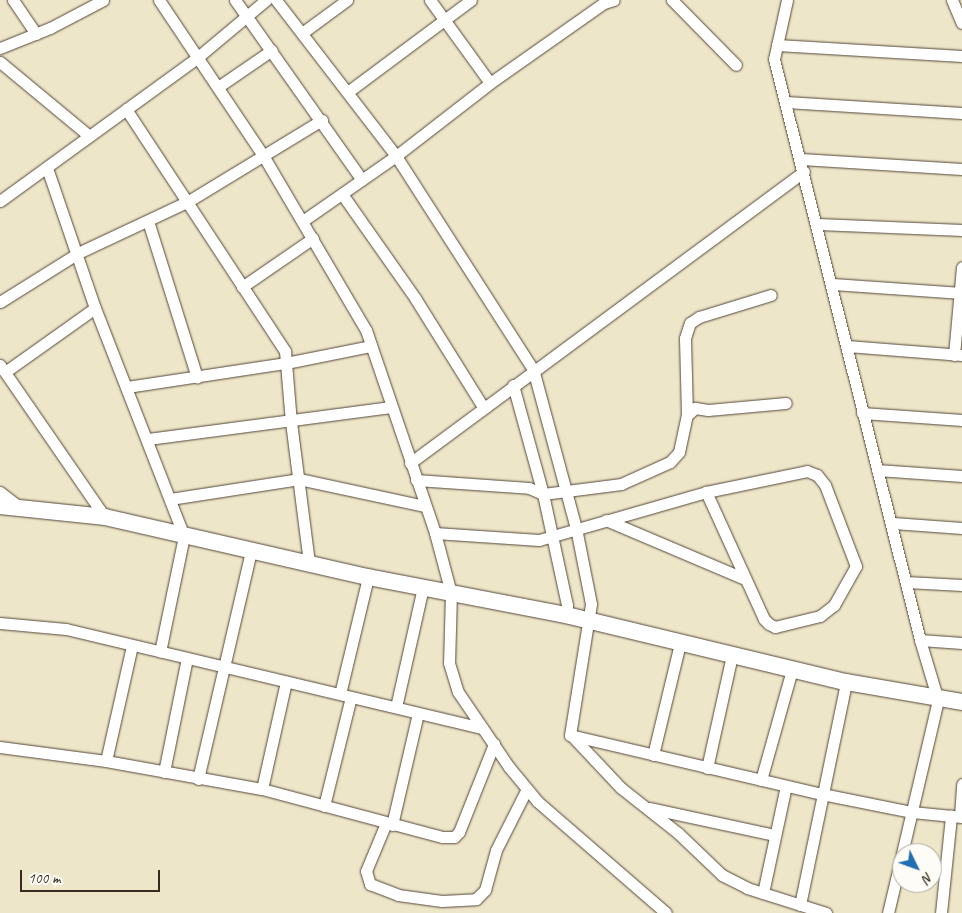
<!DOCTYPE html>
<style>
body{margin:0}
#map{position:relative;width:962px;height:913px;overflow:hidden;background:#ede6c9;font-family:Caveat,sans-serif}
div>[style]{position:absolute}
.roads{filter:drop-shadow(0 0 1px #564638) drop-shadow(0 0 1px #564638)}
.minor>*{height:11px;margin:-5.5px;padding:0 5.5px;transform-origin:5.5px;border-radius:5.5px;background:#fff}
.secondary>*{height:16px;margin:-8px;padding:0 8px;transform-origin:8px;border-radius:8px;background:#fff}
span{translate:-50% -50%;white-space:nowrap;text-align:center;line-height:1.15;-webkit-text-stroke:4.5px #fdfcf7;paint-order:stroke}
.north{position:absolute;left:892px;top:843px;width:50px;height:50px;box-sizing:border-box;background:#fdfcf7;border:1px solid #afa8a0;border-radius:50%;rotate:132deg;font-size:14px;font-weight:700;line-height:20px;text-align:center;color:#3b2a1e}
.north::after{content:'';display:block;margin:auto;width:18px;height:22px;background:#1f6fb2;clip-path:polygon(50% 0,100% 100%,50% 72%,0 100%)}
.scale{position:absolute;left:20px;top:870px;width:140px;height:22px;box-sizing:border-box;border:2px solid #3b2a1e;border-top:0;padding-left:6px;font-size:15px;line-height:18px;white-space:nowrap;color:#3b2a1e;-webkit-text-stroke:4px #fdfcf7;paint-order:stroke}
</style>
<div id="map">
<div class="roads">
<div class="minor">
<div style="left:13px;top:0;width:41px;rotate:55.9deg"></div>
<div style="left:159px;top:0;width:189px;rotate:56.2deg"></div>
<div style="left:264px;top:157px;width:201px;rotate:59.5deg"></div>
<div style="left:366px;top:330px;width:214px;rotate:71.2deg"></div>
<div style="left:435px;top:533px;width:62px;rotate:75.1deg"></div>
<div style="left:451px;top:593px;width:70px;rotate:91.6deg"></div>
<div style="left:449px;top:663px;width:30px;rotate:73deg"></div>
<div style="left:458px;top:692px;width:91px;rotate:55.8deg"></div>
<div style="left:509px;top:767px;width:45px;rotate:50.4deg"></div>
<div style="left:538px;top:802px;width:169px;rotate:40.9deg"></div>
<div style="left:235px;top:0;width:220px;rotate:54.8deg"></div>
<div style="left:276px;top:0;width:197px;rotate:52.4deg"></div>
<div style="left:396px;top:156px;width:253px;rotate:57.3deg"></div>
<div style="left:533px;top:369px;width:165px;rotate:74.9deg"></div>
<div style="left:576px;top:528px;width:77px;rotate:78.8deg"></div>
<div style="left:591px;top:604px;width:133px;rotate:99.1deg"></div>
<div style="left:570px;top:735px;width:259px;rotate:13.2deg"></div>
<div style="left:822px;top:794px;width:92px;rotate:11.3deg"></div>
<div style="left:912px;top:812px;width:50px;rotate:5.7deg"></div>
<div style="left:430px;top:0;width:102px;rotate:54.1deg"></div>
<div style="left:672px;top:0;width:91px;rotate:45.4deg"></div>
<div style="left:787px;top:0;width:60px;rotate:102.4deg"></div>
<div style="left:774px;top:59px;width:599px;rotate:75.89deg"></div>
<div style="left:920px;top:640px;width:63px;rotate:73.3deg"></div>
<div style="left:938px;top:700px;width:157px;rotate:103.2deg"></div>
<div style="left:952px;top:0;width:25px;rotate:67deg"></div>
<div style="left:302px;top:33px;width:56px;rotate:-36.3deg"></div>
<div style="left:777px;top:45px;width:185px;rotate:3.4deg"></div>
<div style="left:0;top:48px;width:54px;rotate:-21.8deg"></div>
<div style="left:50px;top:28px;width:60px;rotate:-27.8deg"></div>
<div style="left:0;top:62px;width:116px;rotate:39.7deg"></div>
<div style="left:218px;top:87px;width:65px;rotate:-34.4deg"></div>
<div style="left:349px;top:91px;width:152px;rotate:-36.7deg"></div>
<div style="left:786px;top:102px;width:176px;rotate:3.6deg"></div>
<div style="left:126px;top:109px;width:290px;rotate:56.7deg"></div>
<div style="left:285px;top:351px;width:71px;rotate:85.2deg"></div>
<div style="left:291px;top:422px;width:142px;rotate:82.7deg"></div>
<div style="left:801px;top:159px;width:161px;rotate:3.6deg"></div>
<div style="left:47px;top:168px;width:148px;rotate:71.1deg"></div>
<div style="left:95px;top:308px;width:245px;rotate:68.7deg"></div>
<div style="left:184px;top:536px;width:118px;rotate:101.7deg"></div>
<div style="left:342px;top:194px;width:127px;rotate:54.9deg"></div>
<div style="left:415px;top:298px;width:128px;rotate:58deg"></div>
<div style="left:0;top:201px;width:245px;rotate:-36deg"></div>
<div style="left:198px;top:57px;width:89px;rotate:-40deg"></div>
<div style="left:304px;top:220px;width:112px;rotate:-34.8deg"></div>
<div style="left:396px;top:156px;width:119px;rotate:-37.8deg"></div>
<div style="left:490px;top:83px;width:139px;rotate:-35.1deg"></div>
<div style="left:604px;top:3px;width:10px;rotate:-17deg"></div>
<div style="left:148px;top:221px;width:164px;rotate:72.6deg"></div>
<div style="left:818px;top:224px;width:144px;rotate:2.4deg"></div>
<div style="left:833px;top:284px;width:129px;rotate:4deg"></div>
<div style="left:242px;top:287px;width:86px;rotate:-34.6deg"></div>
<div style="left:0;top:302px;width:92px;rotate:-32.1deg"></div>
<div style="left:78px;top:253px;width:120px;rotate:-25.1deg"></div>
<div style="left:187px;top:202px;width:158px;rotate:-31.3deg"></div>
<div style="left:847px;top:346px;width:115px;rotate:4.5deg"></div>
<div style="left:954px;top:355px;width:88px;rotate:-84.8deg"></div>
<div style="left:0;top:365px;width:185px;rotate:55.4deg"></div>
<div style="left:5px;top:372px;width:110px;rotate:-35.4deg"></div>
<div style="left:513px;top:385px;width:113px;rotate:74.6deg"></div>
<div style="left:543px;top:494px;width:114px;rotate:77.8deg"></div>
<div style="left:567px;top:605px;width:10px;rotate:96deg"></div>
<div style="left:127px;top:387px;width:161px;rotate:-8.6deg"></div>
<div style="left:286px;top:363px;width:87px;rotate:-11.3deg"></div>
<div style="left:862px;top:413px;width:100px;rotate:4deg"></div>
<div style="left:687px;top:415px;width:77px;rotate:-91.5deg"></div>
<div style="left:685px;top:338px;width:16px;rotate:-72deg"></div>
<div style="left:690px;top:323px;width:11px;rotate:-34deg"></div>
<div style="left:699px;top:317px;width:75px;rotate:-17deg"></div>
<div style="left:148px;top:439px;width:245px;rotate:-7.5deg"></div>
<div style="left:410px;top:463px;width:490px;rotate:-36.5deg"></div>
<div style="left:877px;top:470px;width:85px;rotate:4deg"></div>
<div style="left:416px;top:480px;width:113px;rotate:4deg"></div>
<div style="left:529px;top:488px;width:15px;rotate:23deg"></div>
<div style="left:543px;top:494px;width:79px;rotate:-7.3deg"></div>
<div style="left:621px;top:484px;width:54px;rotate:-24.2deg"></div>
<div style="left:670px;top:462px;width:13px;rotate:-48deg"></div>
<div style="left:679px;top:452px;width:38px;rotate:-78deg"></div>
<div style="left:687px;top:415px;width:11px;rotate:-41deg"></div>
<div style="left:695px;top:408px;width:13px;rotate:9deg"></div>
<div style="left:708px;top:410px;width:78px;rotate:-5.1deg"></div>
<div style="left:0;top:492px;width:23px;rotate:38deg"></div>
<div style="left:170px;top:499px;width:131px;rotate:-8.8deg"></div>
<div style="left:299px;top:479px;width:129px;rotate:12.1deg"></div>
<div style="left:606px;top:520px;width:151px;rotate:23deg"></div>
<div style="left:893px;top:523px;width:69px;rotate:4.1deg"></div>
<div style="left:435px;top:533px;width:104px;rotate:3.9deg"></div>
<div style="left:539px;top:540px;width:174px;rotate:-16deg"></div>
<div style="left:706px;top:492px;width:103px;rotate:-11.7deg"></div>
<div style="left:807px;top:471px;width:11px;rotate:22deg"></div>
<div style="left:817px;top:475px;width:13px;rotate:51deg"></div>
<div style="left:825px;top:485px;width:87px;rotate:69.1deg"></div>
<div style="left:856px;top:566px;width:45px;rotate:119.4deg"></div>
<div style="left:834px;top:605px;width:18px;rotate:142deg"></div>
<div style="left:820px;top:616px;width:46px;rotate:166.3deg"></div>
<div style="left:775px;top:627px;width:7px;rotate:-153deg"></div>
<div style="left:769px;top:624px;width:7px;rotate:-135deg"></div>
<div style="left:764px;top:619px;width:140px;rotate:-114.5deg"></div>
<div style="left:906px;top:582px;width:56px;rotate:3.1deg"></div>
<div style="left:0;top:623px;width:66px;rotate:5.2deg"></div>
<div style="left:66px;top:629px;width:428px;rotate:13.4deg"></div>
<div style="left:920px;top:640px;width:42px;rotate:4.1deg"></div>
<div style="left:340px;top:694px;width:120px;rotate:-76.5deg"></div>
<div style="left:396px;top:707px;width:123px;rotate:-77.3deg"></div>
<div style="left:572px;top:736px;width:71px;rotate:46.7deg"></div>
<div style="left:621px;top:788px;width:73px;rotate:38.3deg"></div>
<div style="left:678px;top:833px;width:61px;rotate:43.7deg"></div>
<div style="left:722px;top:875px;width:28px;rotate:27deg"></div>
<div style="left:747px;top:888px;width:83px;rotate:17.6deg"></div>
<div style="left:0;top:747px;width:107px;rotate:7.5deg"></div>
<div style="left:106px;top:761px;width:158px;rotate:10.2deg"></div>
<div style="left:262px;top:789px;width:187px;rotate:14.9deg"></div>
<div style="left:443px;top:837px;width:11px"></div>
<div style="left:454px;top:837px;width:7px;rotate:-45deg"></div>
<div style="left:459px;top:832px;width:95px;rotate:-68.3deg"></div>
<div style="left:653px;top:755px;width:115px;rotate:-76.4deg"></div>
<div style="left:106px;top:761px;width:118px;rotate:-77.3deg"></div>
<div style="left:707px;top:768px;width:116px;rotate:-77.5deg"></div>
<div style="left:164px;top:772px;width:116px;rotate:-78.6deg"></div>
<div style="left:198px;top:779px;width:234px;rotate:-76.9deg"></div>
<div style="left:761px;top:780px;width:114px;rotate:-74.3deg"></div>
<div style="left:262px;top:789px;width:110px;rotate:-77.4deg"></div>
<div style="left:324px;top:806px;width:112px;rotate:-76.1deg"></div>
<div style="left:649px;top:808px;width:129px;rotate:12.1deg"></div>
<div style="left:960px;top:816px;width:32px;rotate:-86deg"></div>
<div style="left:386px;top:823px;width:52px;rotate:112.6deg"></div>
<div style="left:366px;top:871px;width:14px;rotate:73deg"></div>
<div style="left:370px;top:884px;width:30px;rotate:21deg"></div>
<div style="left:398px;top:895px;width:44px;rotate:7.8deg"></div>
<div style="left:442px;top:901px;width:34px;rotate:-3deg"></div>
<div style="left:476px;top:899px;width:13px;rotate:-45deg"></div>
<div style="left:485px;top:890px;width:41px;rotate:-74.6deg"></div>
<div style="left:496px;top:850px;width:68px;rotate:-63.1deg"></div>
<div style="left:392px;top:825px;width:115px;rotate:-76.9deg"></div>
<div style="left:763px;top:893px;width:109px;rotate:-77.9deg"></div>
<div style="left:800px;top:905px;width:228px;rotate:-78.3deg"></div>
<div style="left:888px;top:913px;width:61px;rotate:-76.7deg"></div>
<div style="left:941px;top:913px;width:98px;rotate:-84.1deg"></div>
</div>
<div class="secondary">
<div style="left:0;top:506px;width:106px;rotate:6deg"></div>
<div style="left:105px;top:517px;width:270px;rotate:12.9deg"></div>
<div style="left:368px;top:577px;width:202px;rotate:10.9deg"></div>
<div style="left:566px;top:615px;width:288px;rotate:13.5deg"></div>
<div style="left:846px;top:682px;width:118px;rotate:9.8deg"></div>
</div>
</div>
<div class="north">N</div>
<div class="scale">100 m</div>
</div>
